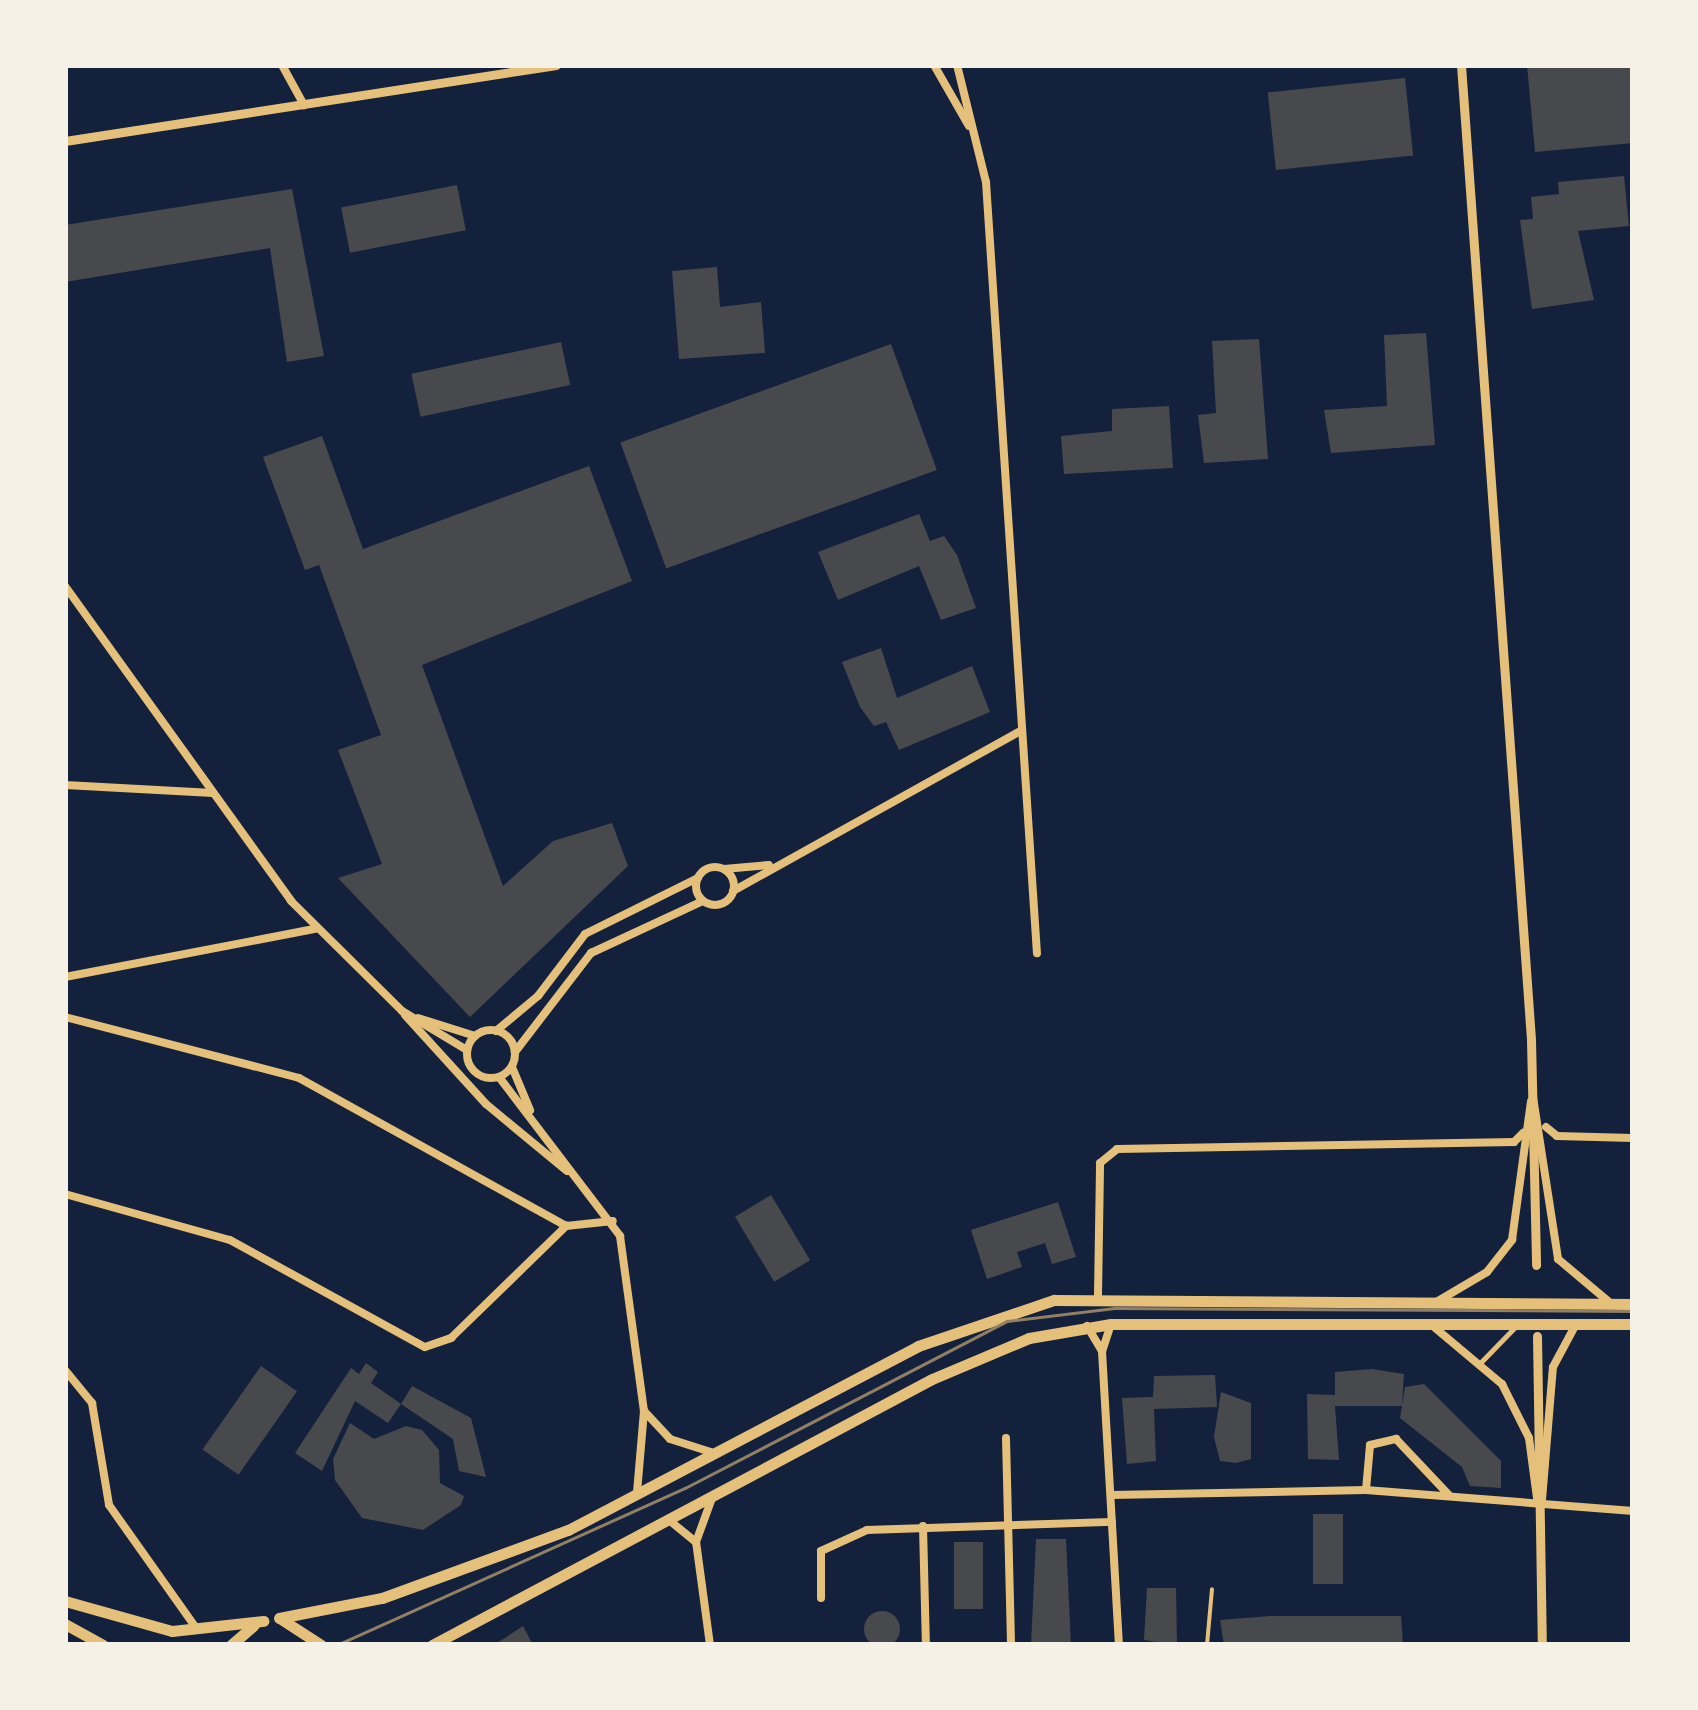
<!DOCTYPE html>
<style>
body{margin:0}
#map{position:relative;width:1698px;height:1710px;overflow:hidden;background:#14213d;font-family:"Zilla Slab",serif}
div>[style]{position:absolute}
.building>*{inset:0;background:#48494c;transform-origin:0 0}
.round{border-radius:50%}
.service>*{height:4px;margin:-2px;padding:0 2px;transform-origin:2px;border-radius:2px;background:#e5c07b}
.pedestrian>*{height:5px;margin:-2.5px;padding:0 2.5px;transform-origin:2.5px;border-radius:2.5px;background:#e5c07b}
.minor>*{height:8px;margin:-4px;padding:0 4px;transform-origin:4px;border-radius:4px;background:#e5c07b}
.minor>.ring{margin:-4px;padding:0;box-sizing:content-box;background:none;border:8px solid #e5c07b;border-radius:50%}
.tertiary>*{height:9px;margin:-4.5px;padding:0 4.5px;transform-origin:4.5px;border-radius:4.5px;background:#e5c07b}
.primary>*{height:11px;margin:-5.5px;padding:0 5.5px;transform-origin:5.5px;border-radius:5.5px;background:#e5c07b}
.tram>*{height:2.5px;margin:-1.25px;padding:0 1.25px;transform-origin:1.25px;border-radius:1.25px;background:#918062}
span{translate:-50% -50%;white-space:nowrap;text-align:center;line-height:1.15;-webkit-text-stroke:8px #f6f1e7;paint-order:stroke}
.frame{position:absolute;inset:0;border:68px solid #f6f1e7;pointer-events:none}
</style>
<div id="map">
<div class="building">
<div style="clip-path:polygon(1527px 65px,1633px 65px,1633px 143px,1535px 152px)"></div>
<div style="left:1405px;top:78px;width:78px;height:138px;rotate:84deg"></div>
<div style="clip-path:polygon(1624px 176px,1629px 226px,1578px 231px,1594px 300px,1532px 309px,1520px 220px,1533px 219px,1531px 197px,1559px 194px,1558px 182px)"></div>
<div style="left:457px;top:185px;width:46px;height:118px;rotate:79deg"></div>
<div style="clip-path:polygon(292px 189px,324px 356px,287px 362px,270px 248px,65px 282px,65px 225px)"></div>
<div style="clip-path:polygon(717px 267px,720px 307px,761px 302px,765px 353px,679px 359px,672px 271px)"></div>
<div style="clip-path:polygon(1426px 333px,1435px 445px,1331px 453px,1324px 410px,1387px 406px,1384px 335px)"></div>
<div style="clip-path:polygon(1259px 339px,1268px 459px,1204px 463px,1198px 415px,1216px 413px,1212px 341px)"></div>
<div style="left:561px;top:342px;width:44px;height:153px;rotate:78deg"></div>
<div style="left:891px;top:344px;width:134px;height:288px;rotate:70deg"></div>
<div style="clip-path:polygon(1169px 406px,1173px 468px,1064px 474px,1061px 436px,1112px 431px,1112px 409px)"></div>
<div style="clip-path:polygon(322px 436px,363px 549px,589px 466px,632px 581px,422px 665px,503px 886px,553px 841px,612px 823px,628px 866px,470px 1017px,338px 878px,382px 864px,338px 750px,381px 735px,319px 565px,305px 570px,263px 457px)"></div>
<div style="clip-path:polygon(919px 514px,930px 541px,944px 536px,957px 555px,976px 608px,941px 620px,919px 566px,838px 600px,818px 552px)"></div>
<div style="clip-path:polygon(881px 648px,897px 698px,972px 666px,990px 712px,899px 750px,886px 722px,874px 726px,860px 707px,842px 662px)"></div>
<div style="left:771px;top:1195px;width:76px;height:42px;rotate:59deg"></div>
<div style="clip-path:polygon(1058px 1202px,1076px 1257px,1052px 1264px,1045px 1243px,1017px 1252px,1022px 1267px,987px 1279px,971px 1230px)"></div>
<div style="clip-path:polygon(366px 1363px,378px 1372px,371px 1383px,401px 1404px,388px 1423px,355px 1401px,322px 1471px,295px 1453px,351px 1368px,359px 1374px)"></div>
<div style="left:261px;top:1366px;width:44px;height:102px;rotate:35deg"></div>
<div style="clip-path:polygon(1372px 1369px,1404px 1374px,1402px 1406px,1405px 1387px,1424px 1384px,1501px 1461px,1501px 1488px,1470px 1486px,1462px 1467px,1400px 1418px,1402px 1406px,1335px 1406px,1339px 1460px,1308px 1459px,1307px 1394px,1335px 1395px,1335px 1372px)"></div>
<div style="clip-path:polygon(1215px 1375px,1217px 1407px,1154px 1409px,1156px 1461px,1127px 1464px,1122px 1398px,1153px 1397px,1154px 1376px)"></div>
<div style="clip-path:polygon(412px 1386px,471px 1418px,486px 1477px,459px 1471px,453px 1439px,401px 1404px)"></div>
<div style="clip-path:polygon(1221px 1392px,1251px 1403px,1251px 1459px,1236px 1463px,1220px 1461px,1214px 1437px)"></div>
<div style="clip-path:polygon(350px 1423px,374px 1439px,406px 1426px,422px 1430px,439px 1450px,440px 1483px,464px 1496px,461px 1505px,423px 1530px,362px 1518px,335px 1480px,333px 1459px)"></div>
<div style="left:1313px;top:1514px;width:30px;height:70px"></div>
<div style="clip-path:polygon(1036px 1539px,1066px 1539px,1071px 1645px,1031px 1645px)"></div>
<div style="left:954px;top:1542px;width:29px;height:67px"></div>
<div style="clip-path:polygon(1147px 1588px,1176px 1588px,1177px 1645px,1144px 1640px)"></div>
<div class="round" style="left:864px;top:1611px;width:36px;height:36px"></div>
<div style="clip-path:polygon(1270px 1616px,1401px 1616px,1403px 1645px,1224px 1645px,1220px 1620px)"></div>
<div style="clip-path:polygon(523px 1626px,533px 1645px,494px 1645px)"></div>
</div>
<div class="service">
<div style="left:1207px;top:1645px;width:56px;rotate:-84.9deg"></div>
</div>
<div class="pedestrian">
<div style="left:1480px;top:1363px;width:52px;rotate:-45.8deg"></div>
</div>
<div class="minor">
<div style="left:282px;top:65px;width:46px;rotate:61.2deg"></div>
<div style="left:934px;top:65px;width:70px;rotate:60.2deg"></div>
<div style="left:957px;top:65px;width:121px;rotate:76.1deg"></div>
<div style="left:986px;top:182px;width:773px;rotate:86.22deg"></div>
<div style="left:65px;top:586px;width:388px;rotate:54.3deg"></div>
<div style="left:291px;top:901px;width:156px;rotate:44.7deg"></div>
<div style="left:402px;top:1011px;width:76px;rotate:31deg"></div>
<div style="left:65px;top:785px;width:148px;rotate:3.1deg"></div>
<div class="ring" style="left:696px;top:867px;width:30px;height:30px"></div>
<div style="left:724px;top:869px;width:45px;rotate:-5.1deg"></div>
<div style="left:733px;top:891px;width:329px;rotate:-29.1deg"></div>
<div style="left:65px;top:977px;width:255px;rotate:-10.9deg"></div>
<div style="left:405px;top:1015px;width:120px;rotate:47.7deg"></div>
<div style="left:486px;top:1104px;width:105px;rotate:39.6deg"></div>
<div style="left:65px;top:1017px;width:242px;rotate:14.6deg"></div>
<div style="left:299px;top:1078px;width:305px;rotate:29deg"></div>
<div style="left:566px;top:1226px;width:47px;rotate:-6.1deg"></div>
<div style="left:418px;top:1018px;width:60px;rotate:17.5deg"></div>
<div class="ring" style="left:467px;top:1030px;width:40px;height:40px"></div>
<div style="left:496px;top:1031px;width:55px;rotate:-39.8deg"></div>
<div style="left:538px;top:996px;width:78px;rotate:-52.8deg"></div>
<div style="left:585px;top:934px;width:126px;rotate:-26.4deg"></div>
<div style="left:515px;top:1052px;width:125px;rotate:-52.5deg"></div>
<div style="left:591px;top:953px;width:123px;rotate:-24.9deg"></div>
<div style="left:512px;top:1067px;width:47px;rotate:67.3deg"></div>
<div style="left:499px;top:1077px;width:200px;rotate:52.7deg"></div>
<div style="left:620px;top:1236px;width:177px;rotate:82.2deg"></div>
<div style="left:644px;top:1411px;width:82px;rotate:94.9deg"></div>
<div style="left:1533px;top:1097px;width:164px;rotate:81.2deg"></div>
<div style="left:1558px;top:1259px;width:67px;rotate:40.1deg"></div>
<div style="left:1546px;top:1127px;width:14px;rotate:39deg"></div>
<div style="left:1557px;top:1136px;width:76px;rotate:1.5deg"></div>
<div style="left:65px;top:1194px;width:171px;rotate:15.6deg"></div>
<div style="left:230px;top:1240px;width:222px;rotate:28.8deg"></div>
<div style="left:425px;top:1347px;width:28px;rotate:-19deg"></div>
<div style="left:451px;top:1338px;width:161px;rotate:-44.2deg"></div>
<div style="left:1098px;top:1295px;width:132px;rotate:-89.1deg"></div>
<div style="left:1100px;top:1163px;width:22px;rotate:-39deg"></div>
<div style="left:1117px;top:1149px;width:397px;rotate:-1deg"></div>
<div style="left:1514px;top:1142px;width:13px;rotate:-45deg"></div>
<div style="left:1438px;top:1301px;width:57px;rotate:-30.6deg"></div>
<div style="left:1487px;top:1272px;width:41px;rotate:-52deg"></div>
<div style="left:1512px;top:1240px;width:140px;rotate:-82.2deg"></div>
<div style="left:1111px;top:1324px;width:28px;rotate:108deg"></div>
<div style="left:1102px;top:1351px;width:294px;rotate:86.7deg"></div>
<div style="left:1087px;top:1326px;width:29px;rotate:59deg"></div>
<div style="left:1434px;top:1327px;width:89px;rotate:40deg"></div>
<div style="left:1502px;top:1384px;width:60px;rotate:63.4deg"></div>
<div style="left:1529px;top:1438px;width:61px;rotate:82.4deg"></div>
<div style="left:65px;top:1370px;width:43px;rotate:50.7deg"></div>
<div style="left:92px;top:1403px;width:103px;rotate:80.5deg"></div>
<div style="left:109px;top:1505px;width:151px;rotate:54.7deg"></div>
<div style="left:644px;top:1411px;width:38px;rotate:47deg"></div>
<div style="left:670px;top:1439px;width:46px;rotate:17.7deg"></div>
<div style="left:1006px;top:1438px;width:207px;rotate:88.6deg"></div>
<div style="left:1366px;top:1490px;width:45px;rotate:-84.9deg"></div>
<div style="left:1370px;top:1445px;width:27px;rotate:-13deg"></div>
<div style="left:1396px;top:1439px;width:77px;rotate:46.6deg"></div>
<div style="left:1111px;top:1495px;width:255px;rotate:-1.1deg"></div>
<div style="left:1366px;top:1490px;width:268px;rotate:4.5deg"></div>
<div style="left:1542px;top:1500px;width:133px;rotate:-85.3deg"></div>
<div style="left:1553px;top:1367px;width:47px;rotate:-61.8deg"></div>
<div style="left:670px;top:1521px;width:33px;rotate:39deg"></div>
<div style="left:923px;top:1526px;width:119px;rotate:88.6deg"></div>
<div style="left:821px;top:1598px;width:47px;rotate:-90deg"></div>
<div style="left:821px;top:1551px;width:51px;rotate:-24.5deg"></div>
<div style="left:867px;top:1530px;width:245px;rotate:-1.9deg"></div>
<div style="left:710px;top:1645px;width:104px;rotate:-97.7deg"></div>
<div style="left:696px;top:1542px;width:47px;rotate:-70deg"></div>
</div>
<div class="tertiary">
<div style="left:1461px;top:65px;width:978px;rotate:85.89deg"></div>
<div style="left:1531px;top:1040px;width:225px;rotate:88.7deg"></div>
<div style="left:65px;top:141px;width:497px;rotate:-8.8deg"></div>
<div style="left:1537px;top:1336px;width:309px;rotate:89.1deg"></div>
</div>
<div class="primary">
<div style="left:65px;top:1601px;width:111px;rotate:15.7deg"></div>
<div style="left:172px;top:1631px;width:92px;rotate:-6.3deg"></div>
<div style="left:279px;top:1618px;width:105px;rotate:-11deg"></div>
<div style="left:382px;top:1598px;width:198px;rotate:-20.1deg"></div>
<div style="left:568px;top:1530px;width:395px;rotate:-27.7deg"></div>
<div style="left:918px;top:1346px;width:144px;rotate:-18.7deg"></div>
<div style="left:1054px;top:1300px;width:579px;rotate:0.4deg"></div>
<div style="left:281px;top:1619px;width:48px;rotate:33deg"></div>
<div style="left:65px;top:1624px;width:43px;rotate:28.9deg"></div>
<div style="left:231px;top:1645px;width:30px;rotate:-41deg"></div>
<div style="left:432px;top:1645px;width:566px;rotate:-28.01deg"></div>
<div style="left:932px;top:1379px;width:105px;rotate:-22.9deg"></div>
<div style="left:1029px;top:1338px;width:83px;rotate:-9.7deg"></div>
<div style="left:1111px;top:1324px;width:522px"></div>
</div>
<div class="tram">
<div style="left:337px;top:1645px;width:382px;rotate:-24.3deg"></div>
<div style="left:685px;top:1488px;width:363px;rotate:-27.4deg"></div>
<div style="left:1007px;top:1321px;width:108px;rotate:-6.9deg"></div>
<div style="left:1114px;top:1308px;width:519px;rotate:0.33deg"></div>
</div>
<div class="frame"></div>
</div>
